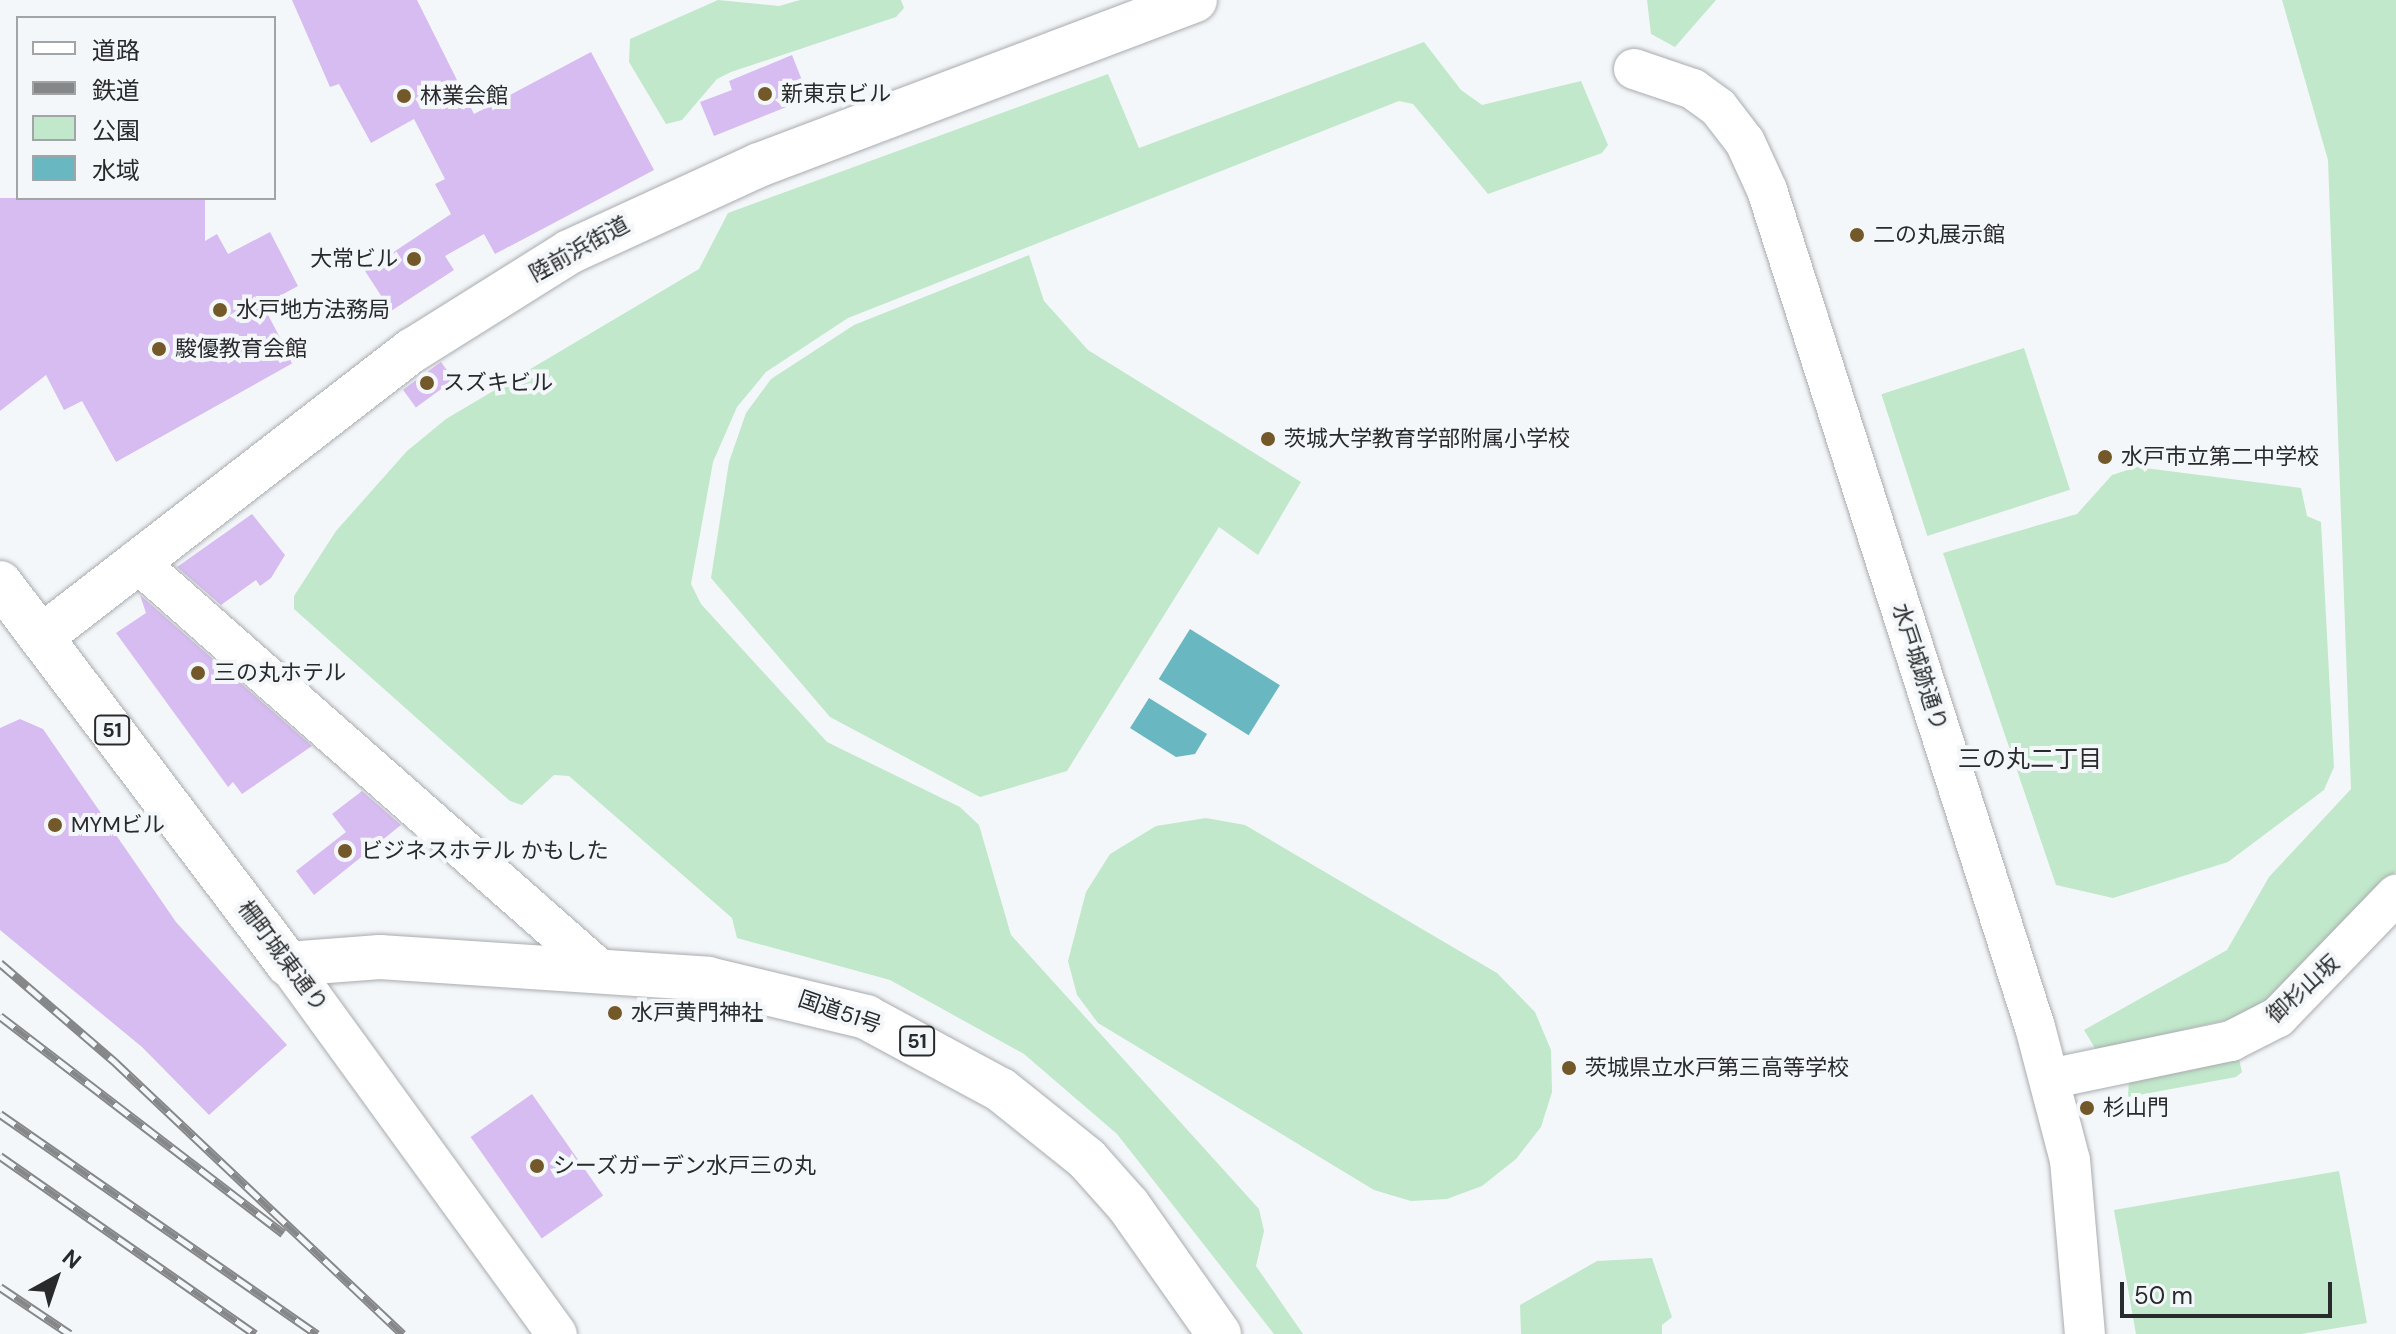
<!DOCTYPE html>
<meta charset="utf-8">
<style>
body{margin:0}
#map{position:relative;width:2396px;height:1334px;overflow:hidden;background:#f4f7fa;font-family:"DM Sans","Noto Sans JP",sans-serif}
div>[style]{position:absolute}
.green>*{inset:0;background:#c1e8ca;transform-origin:0 0}
.water>*{inset:0;background:#69b7c1;transform-origin:0 0}
.building>*{inset:0;background:#d7bcf1;transform-origin:0 0}
.roads{filter:drop-shadow(0 0 2px #a9acaf) drop-shadow(0 0 2px #a9acaf)}
.minor>*{height:40px;margin:-20px;padding:0 20px;transform-origin:20px;border-radius:20px;background:#fff}
.major>*{height:44px;margin:-22px;padding:0 22px;transform-origin:22px;border-radius:22px;background:#fff}
.highway>*{height:44px;margin:-22px;padding:0 22px;transform-origin:22px;border-radius:22px;background:#fff}
.rail>*{height:9px;margin-top:-4.5px;transform-origin:0;background:repeating-linear-gradient(90deg,#f4f7fa 0 18px,#858789 0 36px);box-sizing:border-box;border-block:2px solid #858789}
.dots>*{width:22px;height:22px;translate:-50% -50%;box-sizing:border-box;border:4px solid #f4f7fa;border-radius:50%}
span{translate:-50% -50%;white-space:nowrap;text-align:center;line-height:1.15;-webkit-text-stroke:8px #f4f7fa;paint-order:stroke}
.shield-label span{padding:2px 6px;background:#f4f7fa;border:2px solid;border-radius:6px;-webkit-text-stroke-width:0}
.shield-label{font-size:20px;color:#282a2b;font-weight:700}
.poi-label{font-size:22px;color:#282a2b}
.left{translate:0 -50%;text-align:left}
.right{translate:-100% -50%;text-align:right}
.street-label{font-size:22px;color:#282a2b}
.neighbourhood-label{font-size:24px;color:#282a2b}
.legend{position:absolute;left:16px;top:16px;width:260px;height:184px;box-sizing:border-box;background:#f4f7fa;border:2px solid #a2a5a7;margin:0;padding:10px 14px;list-style:none;font-size:24px;color:#282a2b}
.legend li{display:flex;align-items:center;gap:16px;height:40px}
.legend b{width:40px;border:2px solid #a2a5a7}
.north{position:absolute;left:16px;top:1238px;width:80px;height:80px;-webkit-text-stroke:6px #f4f7fa;paint-order:stroke;rotate:40deg;font-size:22px;font-weight:700;line-height:32px;text-align:center;color:#282a2b}
.north::after{content:'';display:block;margin:auto;width:28px;height:36px;background:#282a2b;clip-path:polygon(50% 0,100% 100%,50% 72%,0 100%)}
.scale{position:absolute;left:2120px;top:1282px;width:212px;height:36px;box-sizing:border-box;border:4px solid #282a2b;border-top:0;padding-left:10px;font-size:24px;line-height:28px;white-space:nowrap;color:#282a2b;-webkit-text-stroke:6px #f4f7fa;paint-order:stroke}
</style>
<div id="map">
<div class="green">
<div style="clip-path:polygon(718px 0,779px 6px,800px 0,901px 0,904px 8px,896px 17px,731px 72px,717px 79px,682px 120px,666px 124px,629px 62px,630px 39px)"></div>
<div style="clip-path:polygon(1647px 0,1716px 0,1675px 47px,1651px 34px)"></div>
<div style="clip-path:polygon(2282px 0,2396px 0,2396px 871px,2298px 979px,2244px 1016px,2096px 1050px,2084px 1030px,2227px 950px,2269px 877px,2351px 789px,2328px 160px)"></div>
<div style="clip-path:polygon(1424px 42px,1461px 90px,1482px 105px,1581px 81px,1608px 145px,1602px 153px,1488px 194px,1413px 104px,1399px 101px,848px 318px,766px 372px,737px 407px,713px 462px,691px 584px,701px 604px,827px 742px,960px 807px,979px 825px,1011px 935px,1259px 1209px,1264px 1231px,1256px 1266px,1303px 1334px,1274px 1334px,1117px 1134px,1024px 1054px,890px 980px,737px 938px,732px 918px,569px 776px,554px 775px,522px 805px,510px 801px,294px 609px,294px 596px,336px 531px,407px 451px,446px 419px,699px 269px,728px 213px,1108px 74px,1139px 148px)"></div>
<div style="clip-path:polygon(1029px 255px,1044px 301px,1088px 350px,1301px 482px,1258px 555px,1219px 527px,1067px 771px,980px 797px,830px 717px,711px 578px,729px 462px,746px 413px,771px 379px,854px 325px)"></div>
<div style="left:2024px;top:348px;width:149px;height:150px;rotate:72deg"></div>
<div style="clip-path:polygon(2137px 467px,2301px 488px,2307px 516px,2321px 522px,2334px 767px,2324px 790px,2228px 862px,2113px 898px,2056px 885px,1943px 553px,2077px 514px,2112px 475px)"></div>
<div style="clip-path:polygon(1206px 818px,1245px 825px,1497px 973px,1535px 1012px,1551px 1050px,1552px 1092px,1541px 1127px,1516px 1159px,1482px 1186px,1447px 1199px,1411px 1201px,1374px 1190px,1098px 1023px,1077px 995px,1068px 961px,1086px 892px,1110px 854px,1156px 826px)"></div>
<div style="clip-path:polygon(2231px 1055px,2239px 1059px,2242px 1072px,2236px 1077px,2128px 1097px,2129px 1078px)"></div>
<div style="clip-path:polygon(2339px 1171px,2367px 1323px,2301px 1334px,2136px 1334px,2114px 1210px)"></div>
<div style="clip-path:polygon(1652px 1258px,1672px 1317px,1662px 1325px,1662px 1334px,1521px 1334px,1520px 1305px,1597px 1261px)"></div>
</div>
<div class="water">
<div style="left:1190px;top:629px;width:106px;height:59px;rotate:32deg"></div>
<div style="clip-path:polygon(1149px 698px,1207px 734px,1195px 754px,1176px 757px,1130px 728px)"></div>
</div>
<div class="building">
<div style="clip-path:polygon(292px 0,417px 0,474px 114px,591px 52px,654px 170px,495px 254px,484px 234px,445px 256px,454px 270px,391px 311px,365px 271px,451px 214px,435px 184px,445px 179px,414px 119px,371px 143px,339px 84px,330px 87px)"></div>
<div style="clip-path:polygon(792px 55px,809px 98px,714px 136px,700px 102px,732px 90px,729px 81px)"></div>
<div style="clip-path:polygon(0 198px,205px 198px,205px 241px,217px 234px,228px 254px,270px 232px,298px 286px,263px 305px,293px 363px,116px 462px,82px 401px,64px 410px,46px 375px,0 411px)"></div>
<div style="left:441px;top:362px;width:22px;height:47px;rotate:54deg"></div>
<div style="clip-path:polygon(252px 514px,285px 555px,271px 578px,260px 586px,256px 580px,221px 605px,177px 567px)"></div>
<div style="clip-path:polygon(140px 595px,312px 746px,242px 794px,233px 782px,228px 787px,116px 633px,146px 613px)"></div>
<div style="clip-path:polygon(20px 719px,43px 729px,176px 922px,287px 1045px,209px 1115px,142px 1047px,0 930px,0 728px)"></div>
<div style="clip-path:polygon(362px 791px,401px 825px,314px 895px,296px 871px,346px 832px,332px 814px)"></div>
<div style="left:532px;top:1094px;width:124px;height:75px;rotate:55deg"></div>
</div>
<div class="roads">
<div class="minor">
<div style="left:1634px;top:69px;width:62px;rotate:18.7deg"></div>
<div style="left:1693px;top:89px;width:31px;rotate:36deg"></div>
<div style="left:1718px;top:107px;width:44px;rotate:52.4deg"></div>
<div style="left:1745px;top:142px;width:53px;rotate:65.4deg"></div>
<div style="left:1767px;top:190px;width:879px;rotate:72.25deg"></div>
<div style="left:2035px;top:1027px;width:138px;rotate:75.3deg"></div>
<div style="left:2070px;top:1160px;width:175px;rotate:85.1deg"></div>
<div style="left:136px;top:561px;width:617px;rotate:41.39deg"></div>
<div style="left:288px;top:964px;width:457px;rotate:54deg"></div>
<div style="left:2049px;top:1079px;width:186px;rotate:-11.8deg"></div>
<div style="left:2231px;top:1041px;width:53px;rotate:-27.1deg"></div>
<div style="left:2278px;top:1017px;width:170px;rotate:-46deg"></div>
</div>
<div class="major">
<div style="left:41px;top:637px;width:470px;rotate:-37.7deg"></div>
<div style="left:413px;top:350px;width:184px;rotate:-32.1deg"></div>
<div style="left:569px;top:252px;width:209px;rotate:-24.6deg"></div>
<div style="left:759px;top:165px;width:466px;rotate:-20.7deg"></div>
</div>
<div class="highway">
<div style="left:0;top:583px;width:478px;rotate:52.9deg"></div>
<div style="left:288px;top:964px;width:92px;rotate:-4.4deg"></div>
<div style="left:380px;top:957px;width:329px;rotate:3.8deg"></div>
<div style="left:708px;top:979px;width:163px;rotate:13.5deg"></div>
<div style="left:866px;top:1017px;width:153px;rotate:28.4deg"></div>
<div style="left:1001px;top:1090px;width:110px;rotate:38.7deg"></div>
<div style="left:1087px;top:1159px;width:62px;rotate:48.3deg"></div>
<div style="left:1128px;top:1205px;width:158px;rotate:54.8deg"></div>
</div>
</div>
<div class="rail">
<div style="left:0;top:963px;width:152px;rotate:40.7deg"></div>
<div style="left:115px;top:1062px;width:396px;rotate:43.4deg"></div>
<div style="left:0;top:1016px;width:357px;rotate:37.5deg"></div>
<div style="left:0;top:1114px;width:386px;rotate:34.8deg"></div>
<div style="left:0;top:1156px;width:311px;rotate:34.9deg"></div>
<div style="left:0;top:1287px;width:84px;rotate:33.9deg"></div>
</div>
<div class="dots">
<div style="left:765px;top:94px;background:#73592a"></div>
<div style="left:404px;top:96px;background:#73592a"></div>
<div style="left:1857px;top:235px;background:#73592a"></div>
<div style="left:414px;top:259px;background:#73592a"></div>
<div style="left:220px;top:310px;background:#73592a"></div>
<div style="left:159px;top:349px;background:#73592a"></div>
<div style="left:427px;top:383px;background:#73592a"></div>
<div style="left:1268px;top:439px;background:#73592a"></div>
<div style="left:2105px;top:457px;background:#73592a"></div>
<div style="left:198px;top:673px;background:#73592a"></div>
<div style="left:55px;top:825px;background:#73592a"></div>
<div style="left:345px;top:851px;background:#73592a"></div>
<div style="left:615px;top:1013px;background:#73592a"></div>
<div style="left:1569px;top:1068px;background:#73592a"></div>
<div style="left:2087px;top:1108px;background:#73592a"></div>
<div style="left:537px;top:1166px;background:#73592a"></div>
</div>
<div class="shield-label">
<span style="left:112px;top:730px">51</span>
<span style="left:917px;top:1041px">51</span>
</div>
<div class="poi-label">
<span class="left" style="left:781px;top:94px">新東京ビル</span>
<span class="left" style="left:420px;top:96px">林業会館</span>
<span class="left" style="left:1873px;top:235px">二の丸展示館</span>
<span class="right" style="left:398px;top:259px">大常ビル</span>
<span class="left" style="left:236px;top:310px">水戸地方法務局</span>
<span class="left" style="left:175px;top:349px">駿優教育会館</span>
<span class="left" style="left:443px;top:383px">スズキビル</span>
<span class="left" style="left:1284px;top:439px">茨城大学教育学部附属小学校</span>
<span class="left" style="left:2121px;top:457px">水戸市立第二中学校</span>
<span class="left" style="left:214px;top:673px">三の丸ホテル</span>
<span class="left" style="left:71px;top:825px">MYMビル</span>
<span class="left" style="left:361px;top:851px">ビジネスホテル かもした</span>
<span class="left" style="left:631px;top:1013px">水戸黄門神社</span>
<span class="left" style="left:1585px;top:1068px">茨城県立水戸第三高等学校</span>
<span class="left" style="left:2103px;top:1108px">杉山門</span>
<span class="left" style="left:553px;top:1166px">シーズガーデン水戸三の丸</span>
</div>
<div class="street-label">
<span style="left:579px;top:249px;rotate:-29deg">陸前浜街道</span>
<span style="left:1920px;top:667px;rotate:72deg">水戸城跡通り</span>
<span style="left:283px;top:956px;rotate:53deg">柵町城東通り</span>
<span style="left:2303px;top:989px;rotate:-42deg">御杉山坂</span>
<span style="left:840px;top:1012px;rotate:19deg">国道51号</span>
</div>
<div class="neighbourhood-label">
<span style="left:2030px;top:759px">三の丸二丁目</span>
</div>
<ul class="legend">
<li><b style="height:10px;background:#fff"></b>道路</li>
<li><b style="height:10px;background:#858789"></b>鉄道</li>
<li><b style="height:22px;background:#c1e8ca"></b>公園</li>
<li><b style="height:22px;background:#69b7c1"></b>水域</li>
</ul>
<div class="north">N</div>
<div class="scale">50 m</div>
</div>
